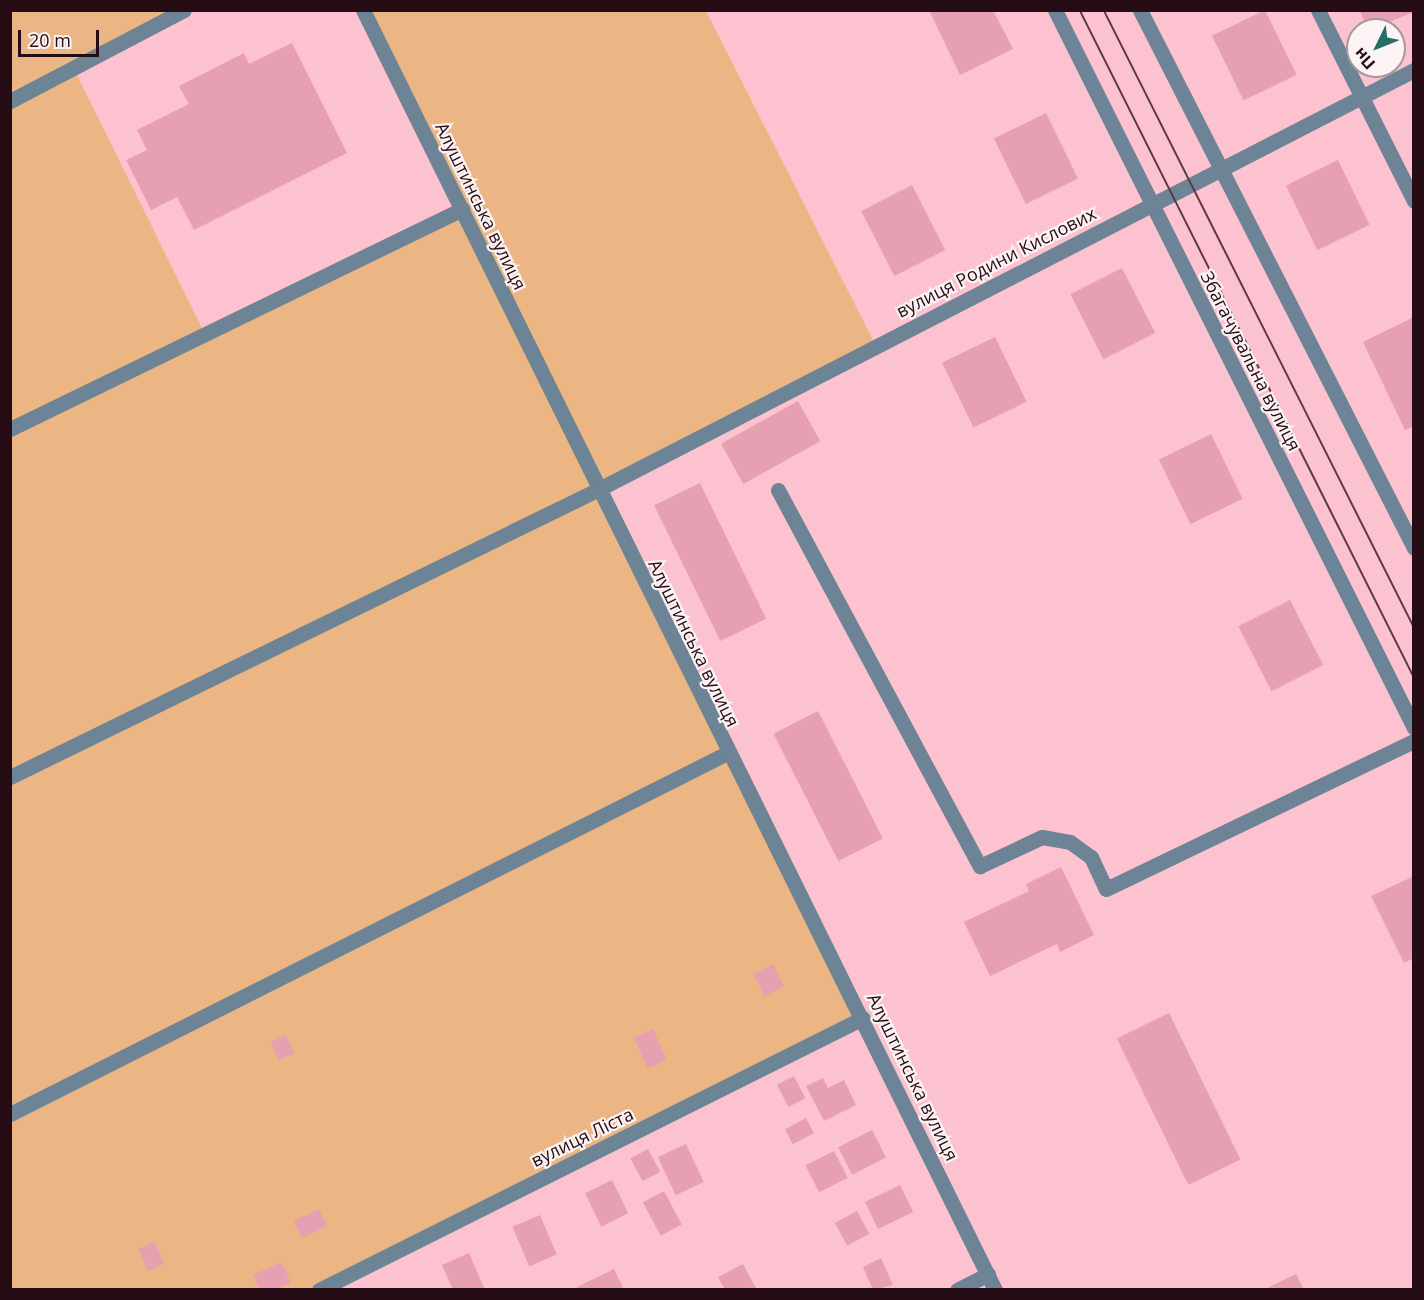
<!DOCTYPE html>
<meta charset="utf-8">
<style>
body{margin:0}
#map{position:relative;width:1424px;height:1300px;overflow:hidden;background:#fcc2cf;font-family:"Open Sans",sans-serif}
div>[style]{position:absolute}
.green>*{inset:0;background:#ecb684}
.building>*{inset:0;background:#e6a0b1;transform-origin:0 0}
.service>*{height:15px;margin:-7.5px;padding:0 7.5px;transform-origin:7.5px;border-radius:7.5px;background:#6d8396}
.minor>*{height:15px;margin:-7.5px;padding:0 7.5px;transform-origin:7.5px;border-radius:7.5px;background:#6d8396}
.tram>*{height:1.5px;margin:-0.75px;padding:0 0.75px;transform-origin:0.75px;border-radius:0.75px;background:#5b3a43}
span{translate:-50% -50%;white-space:nowrap;text-align:center;line-height:1.15;-webkit-text-stroke:4.5px #fbf3f4;paint-order:stroke}
.street-label{font-size:18px;color:#260d15}
.frame{position:absolute;inset:0;border:12px solid #260d15;pointer-events:none}
.north{position:absolute;left:1346px;top:18px;width:60px;height:60px;box-sizing:border-box;background:#fbf3f4;border:2px solid #a6979b;border-radius:50%;rotate:227deg;font-size:16px;font-weight:700;line-height:24px;text-align:center;color:#260d15}
.north::after{content:'';display:block;margin:auto;width:21px;height:27px;background:#266d64;clip-path:polygon(50% 0,100% 100%,50% 72%,0 100%)}
.scale{position:absolute;left:18px;top:30px;width:81px;height:27px;box-sizing:border-box;border:3px solid #260d15;border-top:0;padding-left:8px;font-size:18px;line-height:21px;white-space:nowrap;color:#260d15;-webkit-text-stroke:4px #fbf3f4;paint-order:stroke}
</style>
<div id="map">
<div class="green">
<div style="clip-path:polygon(10px 11px,184px 11px,74px 69px,205px 334px,461px 209px,363px 11px,706px 11px,876px 346px,598px 490px,863px 1018px,319px 1289px,11px 1289px)"></div>
</div>
<div class="building">
<div style="clip-path:polygon(929px 10px,993px 10px,1013px 49px,960px 75px)"></div>
<div style="left:1265px;top:10px;width:72px;height:59px;rotate:64deg"></div>
<div style="clip-path:polygon(1359px 10px,1414px 10px,1414px 12px,1369px 30px)"></div>
<div style="clip-path:polygon(292px 43px,347px 153px,194px 230px,177px 197px,151px 210px,126px 160px,147px 150px,137px 130px,189px 104px,179px 86px,244px 53px,249px 64px)"></div>
<div style="left:1046px;top:113px;width:73px;height:58px;rotate:64deg"></div>
<div style="left:1338px;top:160px;width:72px;height:58px;rotate:64deg"></div>
<div style="left:912px;top:185px;width:73px;height:57px;rotate:63deg"></div>
<div style="left:1122px;top:268px;width:73px;height:58px;rotate:63deg"></div>
<div style="clip-path:polygon(1414px 317px,1414px 426px,1405px 430px,1363px 342px)"></div>
<div style="left:995px;top:337px;width:72px;height:59px;rotate:64deg"></div>
<div style="left:798px;top:401px;width:46px;height:88px;rotate:61deg"></div>
<div style="left:1211px;top:434px;width:72px;height:58px;rotate:64deg"></div>
<div style="left:700px;top:483px;width:151px;height:51px;rotate:64deg"></div>
<div style="left:1290px;top:600px;width:73px;height:58px;rotate:63deg"></div>
<div style="left:818px;top:711px;width:143px;height:50px;rotate:63deg"></div>
<div style="clip-path:polygon(1061px 867px,1094px 935px,1060px 952px,1057px 944px,990px 976px,964px 922px,1029px 891px,1026px 884px)"></div>
<div style="clip-path:polygon(1414px 876px,1414px 958px,1404px 963px,1371px 896px)"></div>
<div style="left:773px;top:964px;width:25px;height:22px;rotate:64deg"></div>
<div style="left:1169px;top:1013px;width:163px;height:58px;rotate:64deg"></div>
<div style="left:653px;top:1029px;width:34px;height:21px;rotate:66deg"></div>
<div style="left:286px;top:1035px;width:20px;height:17px;rotate:66deg"></div>
<div style="left:794px;top:1076px;width:25px;height:19px;rotate:63deg"></div>
<div style="clip-path:polygon(823px 1078px,828px 1088px,844px 1080px,856px 1105px,824px 1121px,806px 1086px)"></div>
<div style="left:806px;top:1118px;width:17px;height:24px;rotate:62deg"></div>
<div style="left:872px;top:1130px;width:31px;height:38px;rotate:63deg"></div>
<div style="left:686px;top:1144px;width:42px;height:31px;rotate:65deg"></div>
<div style="left:648px;top:1149px;width:26px;height:20px;rotate:62deg"></div>
<div style="left:834px;top:1151px;width:30px;height:32px;rotate:63deg"></div>
<div style="left:612px;top:1180px;width:37px;height:30px;rotate:64deg"></div>
<div style="left:900px;top:1185px;width:30px;height:39px;rotate:64deg"></div>
<div style="left:664px;top:1191px;width:38px;height:24px;rotate:62deg"></div>
<div style="left:319px;top:1209px;width:19px;height:28px;rotate:65deg"></div>
<div style="left:857px;top:1211px;width:26px;height:25px;rotate:62deg"></div>
<div style="left:540px;top:1215px;width:43px;height:30px;rotate:67deg"></div>
<div style="left:155px;top:1242px;width:24px;height:18px;rotate:68deg"></div>
<div style="clip-path:polygon(469px 1253px,485px 1290px,453px 1290px,442px 1265px)"></div>
<div style="clip-path:polygon(881px 1258px,893px 1285px,873px 1290px,863px 1267px)"></div>
<div style="clip-path:polygon(281px 1262px,291px 1282px,276px 1290px,260px 1290px,253px 1275px)"></div>
<div style="clip-path:polygon(743px 1264px,756px 1288px,725px 1290px,718px 1277px)"></div>
<div style="clip-path:polygon(614px 1269px,624px 1290px,579px 1290px,577px 1287px)"></div>
<div style="clip-path:polygon(1296px 1274px,1304px 1290px,1263px 1290px)"></div>
</div>
<div class="service">
<div style="left:10px;top:101px;width:196px;rotate:-27.6deg"></div>
<div style="left:10px;top:429px;width:503px;rotate:-25.95deg"></div>
<div style="left:778px;top:490px;width:427px;rotate:61.8deg"></div>
<div style="left:980px;top:866px;width:68px;rotate:-25.1deg"></div>
<div style="left:1042px;top:837px;width:28px;rotate:10deg"></div>
<div style="left:1070px;top:842px;width:26px;rotate:36deg"></div>
<div style="left:1091px;top:857px;width:35px;rotate:65deg"></div>
<div style="left:1106px;top:889px;width:342px;rotate:-25.7deg"></div>
<div style="left:10px;top:777px;width:653px;rotate:-26.06deg"></div>
<div style="left:10px;top:1114px;width:803px;rotate:-26.72deg"></div>
</div>
<div class="minor">
<div style="left:363px;top:10px;width:1428px;rotate:63.72deg"></div>
<div style="left:1055px;top:10px;width:803px;rotate:63.43deg"></div>
<div style="left:1140px;top:10px;width:604px;rotate:63.01deg"></div>
<div style="left:1318px;top:10px;width:214px;rotate:63.3deg"></div>
<div style="left:597px;top:490px;width:919px;rotate:-27.21deg"></div>
<div style="left:319px;top:1290px;width:608px;rotate:-26.57deg"></div>
<div style="left:957px;top:1290px;width:35px;rotate:-27deg"></div>
</div>
<div class="tram">
<div style="left:1080px;top:10px;width:746px;rotate:63.4deg"></div>
<div style="left:1104px;top:10px;width:690px;rotate:63.32deg"></div>
</div>
<div class="street-label">
<span style="left:481px;top:206px;rotate:64deg">Алуштинська вулиця</span>
<span style="left:996px;top:262px;rotate:-27deg">вулиця Родини Кислових</span>
<span style="left:1251px;top:361px;rotate:63deg">Збагачувальна вулиця</span>
<span style="left:694px;top:643px;rotate:64deg">Алуштинська вулиця</span>
<span style="left:913px;top:1077px;rotate:64deg">Алуштинська вулиця</span>
<span style="left:582px;top:1137px;rotate:-26deg">вулиця Ліста</span>
</div>
<div class="frame"></div>
<div class="north">Пн</div>
<div class="scale">20 m</div>
</div>
